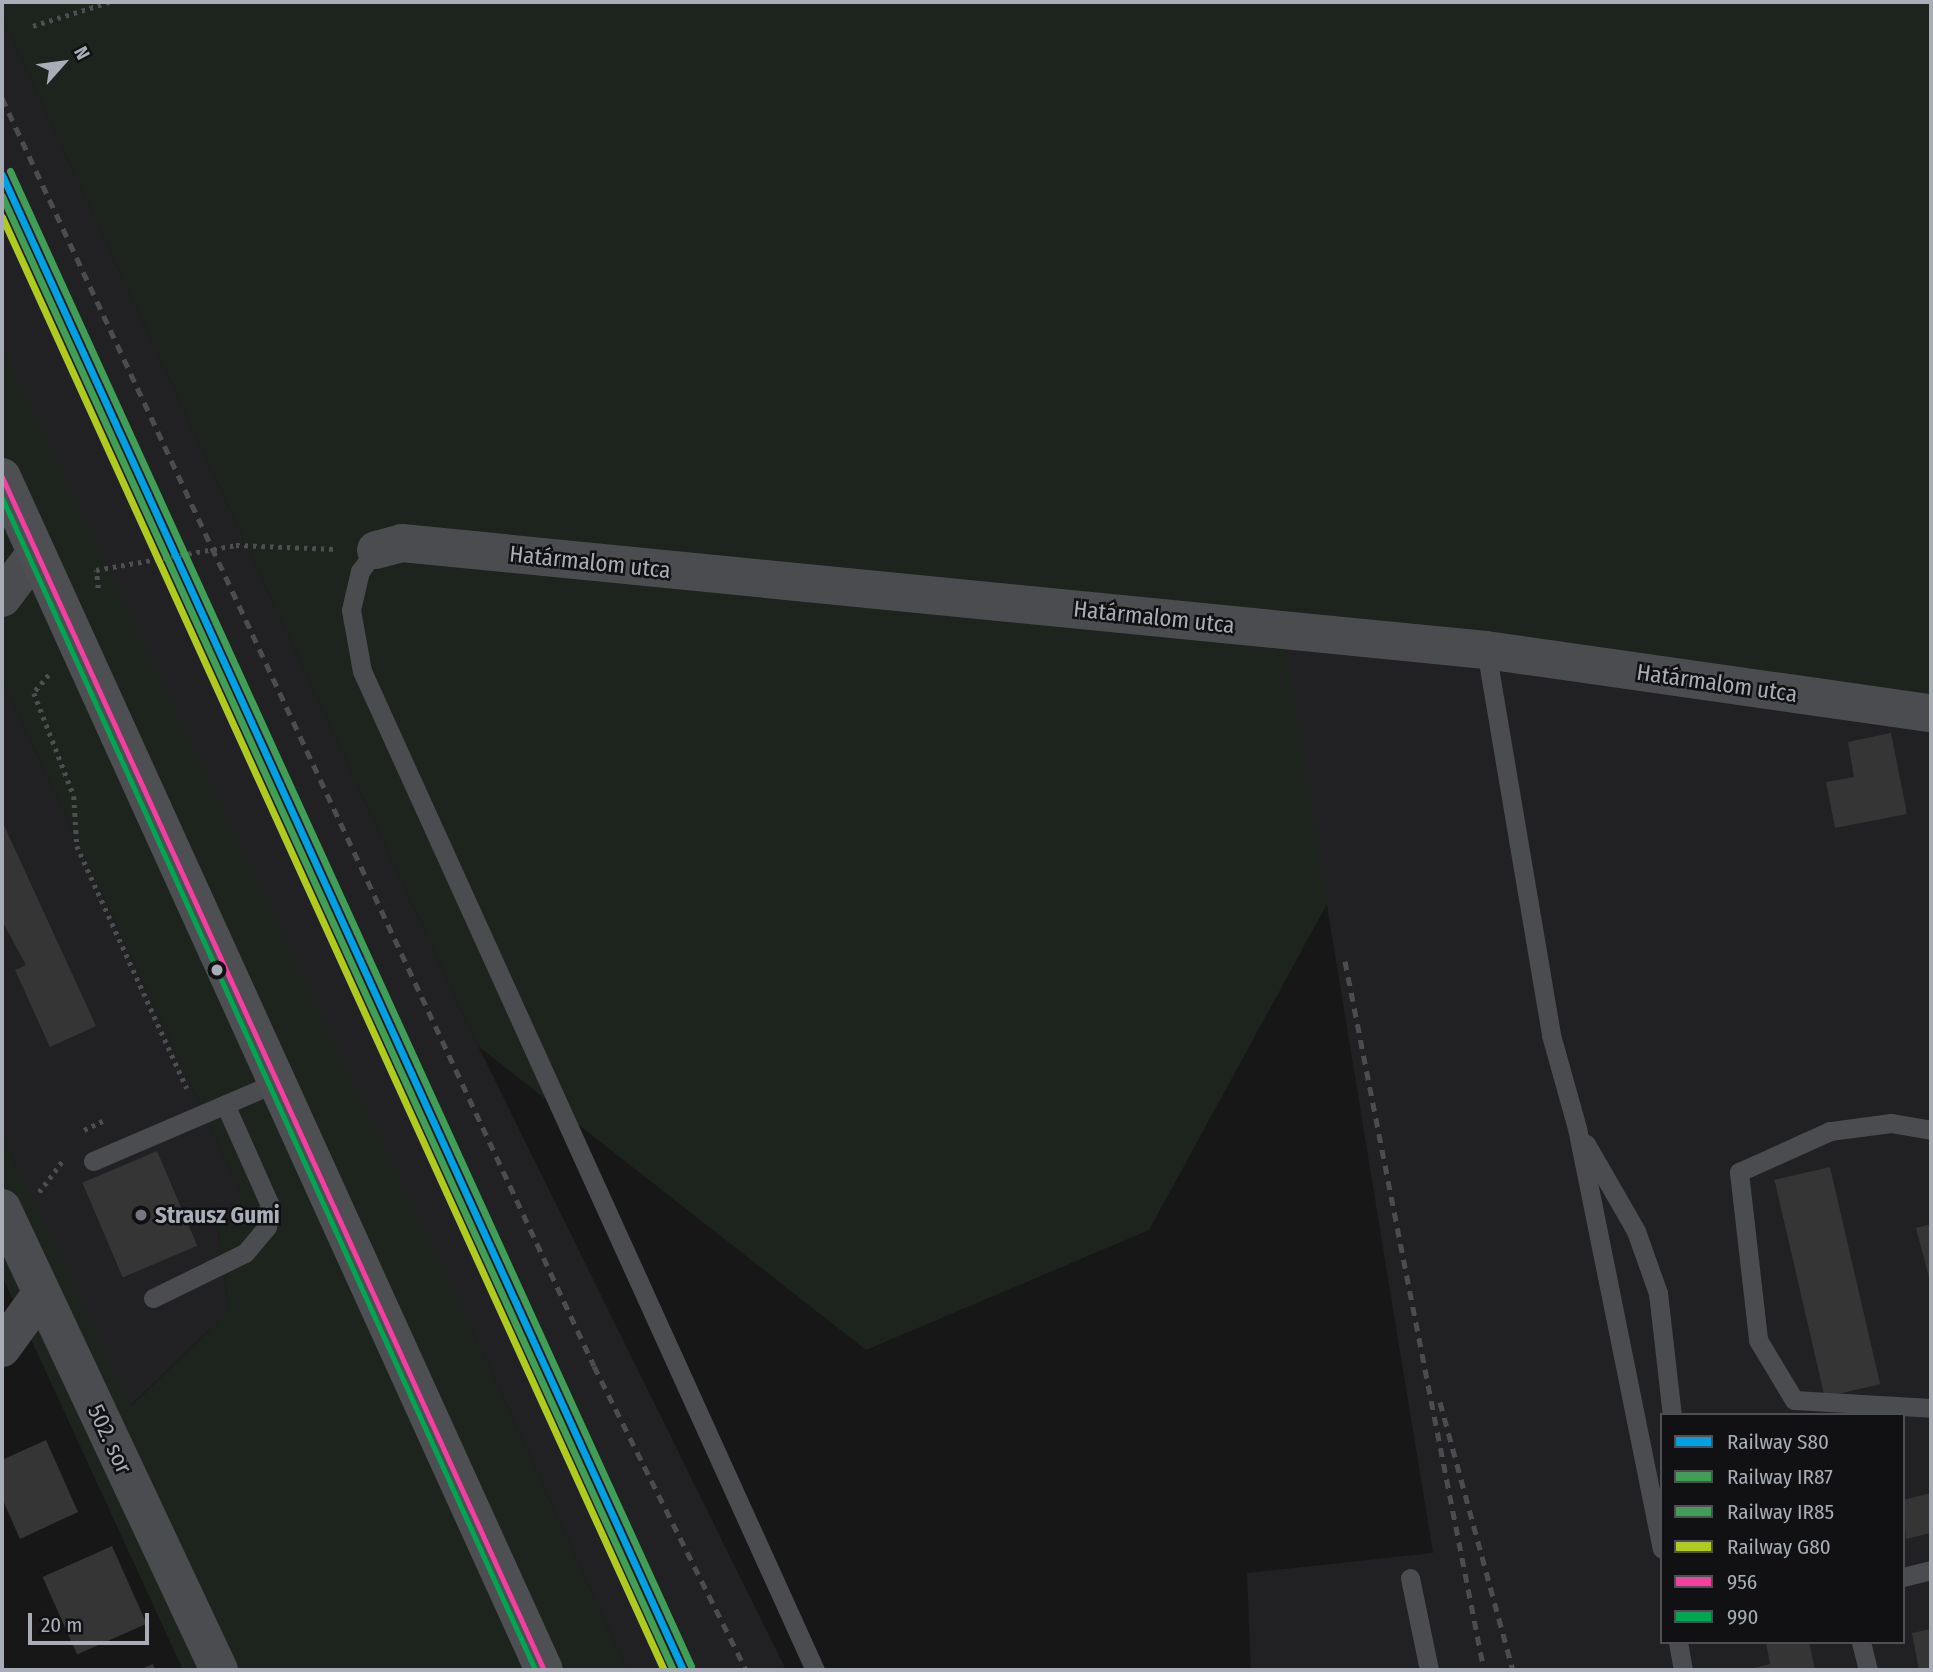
<!DOCTYPE html>
<meta charset="utf-8">
<style>
body{margin:0}
#map{position:relative;width:1933px;height:1672px;overflow:hidden;background:#171717;font-family:"Fira Sans Condensed",sans-serif}
div>[style]{position:absolute}
.built>*{inset:0;background:#212123}
.green>*{inset:0;background:#1d241e}
.building>*{inset:0;background:#353536;transform-origin:0 0}
.path>*{height:4.5px;margin-top:-2.25px;transform-origin:0;background:repeating-linear-gradient(90deg,#4d4e52 0 3.5px,transparent 0 8.5px)}
.service>*{height:19px;margin:-9.5px;padding:0 9.5px;transform-origin:9.5px;border-radius:9.5px;background:#4b4c50}
.minor>*{height:38px;margin:-19px;padding:0 19px;transform-origin:19px;border-radius:19px;background:#4b4c50}
.primary>*{height:38px;margin:-19px;padding:0 19px;transform-origin:19px;border-radius:19px;background:#4d4f52}
.rail>*{height:5px;margin-top:-2.5px;transform-origin:0;background:repeating-linear-gradient(90deg,#4b4c4f 0 9px,transparent 0 16px)}
.bus-1>*{height:5px;margin:-2.5px;padding:0 2.5px;transform-origin:2.5px;border-radius:2.5px;background:#f240a1}
.bus-2>*{height:5px;margin:-2.5px;padding:0 2.5px;transform-origin:2.5px;border-radius:2.5px;background:#00a651}
.rail-1>*{height:7px;margin:-3.5px;padding:0 3.5px;transform-origin:3.5px;border-radius:3.5px;background:#00a0e3}
.rail-2>*{height:7px;margin:-3.5px;padding:0 3.5px;transform-origin:3.5px;border-radius:3.5px;background:#429d56}
.rail-3>*{height:7px;margin:-3.5px;padding:0 3.5px;transform-origin:3.5px;border-radius:3.5px;background:#429d56}
.rail-4>*{height:7px;margin:-3.5px;padding:0 3.5px;transform-origin:3.5px;border-radius:3.5px;background:#b0cb1f}
.dots>*{width:19px;height:19px;translate:-50% -50%;box-sizing:border-box;border:4px solid #111113;border-radius:50%}
span{translate:-50% -50%;white-space:nowrap;text-align:center;line-height:1.15;-webkit-text-stroke:5px #111113;paint-order:stroke}
.street-label{font-size:23px;color:#a8adb8}
.poi-label{font-size:23px;color:#a8adb8;font-weight:700}
.left{translate:0 -50%;text-align:left}
.frame{position:absolute;inset:0;border:4px solid #a8adb8;pointer-events:none}
.legend{position:absolute;left:1660px;top:1413px;width:245px;height:231px;box-sizing:border-box;background:#111113;border:2px solid #4d4f55;margin:0;padding:9px 12px;list-style:none;font-size:21px;color:#a8adb8}
.legend li{display:flex;align-items:center;gap:14px;height:35px}
.legend b{width:35px;border:2px solid #4d4f55}
.north{position:absolute;left:28px;top:28px;width:70px;height:70px;-webkit-text-stroke:5px #111113;paint-order:stroke;rotate:62deg;font-size:19px;font-weight:700;line-height:28px;text-align:center;color:#a8adb8}
.north::after{content:'';display:block;margin:auto;width:24px;height:32px;background:#a8adb8;clip-path:polygon(50% 0,100% 100%,50% 72%,0 100%)}
.scale{position:absolute;left:28px;top:1613px;width:121px;height:32px;box-sizing:border-box;border:4px solid #a8adb8;border-top:0;padding-left:9px;font-size:21px;line-height:24px;white-space:nowrap;color:#a8adb8;-webkit-text-stroke:5px #111113;paint-order:stroke}
</style>
<div id="map">
<div class="built">
<div style="clip-path:polygon(2px 17px,478px 1046px,786px 1670px,627px 1670px,481px 1349px,90px 539px,2px 345px)"></div>
<div style="clip-path:polygon(evenodd,1283px 637px,1931px 727px,1931px 1670px,1251px 1670px,1247px 1573px,1433px 1553px,1283px 637px,1662px 1415px,1903px 1415px,1903px 1642px,1662px 1642px,1662px 1415px)"></div>
<div style="clip-path:polygon(2px 679px,241px 1193px,217px 1222px,229px 1311px,130px 1406px,2px 1135px)"></div>
</div>
<div class="green">
<div style="clip-path:polygon(2px 2px,1931px 2px,1931px 727px,1284px 637px,1327px 904px,1149px 1230px,866px 1350px,478px 1046px,2px 17px)"></div>
<div style="clip-path:polygon(2px 345px,481px 1349px,627px 1670px,183px 1670px,2px 1276px,2px 1135px,131px 1406px,229px 1311px,217px 1222px,241px 1193px,2px 679px)"></div>
</div>
<div class="building">
<div style="clip-path:polygon(1891px 733px,1907px 814px,1835px 828px,1826px 782px,1854px 777px,1848px 742px)"></div>
<div style="clip-path:polygon(2px 821px,96px 1026px,50px 1047px,15px 970px,26px 965px,2px 921px)"></div>
<div style="left:157px;top:1151px;width:103px;height:81px;rotate:67deg"></div>
<div style="left:1830px;top:1167px;width:223px;height:57px;rotate:77deg"></div>
<div style="clip-path:polygon(1931px 1224px,1931px 1281px,1930px 1281px,1916px 1228px)"></div>
<div style="clip-path:polygon(46px 1440px,78px 1512px,20px 1539px,2px 1498px,2px 1460px)"></div>
<div style="clip-path:polygon(1931px 1493px,1931px 1533px,1906px 1539px,1903px 1500px)"></div>
<div style="left:112px;top:1546px;width:85px;height:76px;rotate:66deg"></div>
<div style="clip-path:polygon(1931px 1629px,1931px 1670px,1919px 1670px,1912px 1633px)"></div>
<div style="clip-path:polygon(1766px 1642px,1809px 1642px,1815px 1670px,1746px 1670px,1770px 1664px)"></div>
<div style="clip-path:polygon(153px 1664px,155px 1670px,139px 1670px)"></div>
</div>
<div class="path">
<div style="left:33px;top:26px;width:80px;rotate:-17.5deg"></div>
<div style="left:98px;top:588px;width:18px;rotate:-96deg"></div>
<div style="left:96px;top:570px;width:142px;rotate:-10.1deg"></div>
<div style="left:236px;top:545px;width:100px;rotate:2.3deg"></div>
<div style="left:49px;top:675px;width:23px;rotate:130deg"></div>
<div style="left:34px;top:693px;width:110px;rotate:68.8deg"></div>
<div style="left:74px;top:796px;width:50px;rotate:86.6deg"></div>
<div style="left:77px;top:846px;width:266px;rotate:65.6deg"></div>
<div style="left:84px;top:1130px;width:25px;rotate:-26deg"></div>
<div style="left:39px;top:1192px;width:40px;rotate:-53deg"></div>
</div>
<div class="service">
<div style="left:376px;top:550px;width:26px;rotate:127deg"></div>
<div style="left:360px;top:571px;width:40px;rotate:103deg"></div>
<div style="left:351px;top:610px;width:62px;rotate:79.8deg"></div>
<div style="left:362px;top:671px;width:1097px;rotate:65.61deg"></div>
<div style="left:1486px;top:650px;width:390px;rotate:80.4deg"></div>
<div style="left:1551px;top:1035px;width:97px;rotate:74.4deg"></div>
<div style="left:1577px;top:1128px;width:429px;rotate:78.6deg"></div>
<div style="left:1931px;top:1130px;width:41px;rotate:-170.1deg"></div>
<div style="left:1891px;top:1123px;width:62px;rotate:172.5deg"></div>
<div style="left:1830px;top:1131px;width:100px;rotate:155.7deg"></div>
<div style="left:1739px;top:1172px;width:169px;rotate:83.5deg"></div>
<div style="left:1758px;top:1340px;width:70px;rotate:59deg"></div>
<div style="left:1794px;top:1400px;width:137px;rotate:3.3deg"></div>
<div style="left:1586px;top:1144px;width:100px;rotate:60.1deg"></div>
<div style="left:1636px;top:1231px;width:66px;rotate:70.5deg"></div>
<div style="left:1658px;top:1293px;width:123px;rotate:83.5deg"></div>
<div style="left:93px;top:1161px;width:196px;rotate:-23.2deg"></div>
<div style="left:153px;top:1298px;width:102px;rotate:-26.1deg"></div>
<div style="left:245px;top:1253px;width:34px;rotate:-50deg"></div>
<div style="left:267px;top:1227px;width:24px;rotate:-85deg"></div>
<div style="left:269px;top:1203px;width:108px;rotate:-114deg"></div>
<div style="left:1903px;top:1577px;width:29px;rotate:-14deg"></div>
<div style="left:1410px;top:1578px;width:94px;rotate:78.3deg"></div>
<div style="left:1678px;top:1642px;width:28px;rotate:80deg"></div>
<div style="left:1861px;top:1642px;width:29px;rotate:76deg"></div>
</div>
<div class="minor">
<div style="left:376px;top:550px;width:27px;rotate:-15deg"></div>
<div style="left:402px;top:543px;width:1089px;rotate:5.64deg"></div>
<div style="left:1486px;top:650px;width:449px;rotate:8.1deg"></div>
<div style="left:2px;top:598px;width:55px;rotate:-53.1deg"></div>
<div style="left:2px;top:1208px;width:510px;rotate:64.84deg"></div>
<div style="left:2px;top:1348px;width:67px;rotate:-54.2deg"></div>
</div>
<div class="primary">
<div style="left:2px;top:477px;width:1310px;rotate:65.57deg"></div>
</div>
<div class="rail">
<div style="left:2px;top:98px;width:1399px;rotate:64.97deg"></div>
<div style="left:594px;top:1366px;width:340px;rotate:63.4deg"></div>
<div style="left:1345px;top:961px;width:722px;rotate:78.91deg"></div>
<div style="left:1440px;top:1402px;width:278px;rotate:74.8deg"></div>
</div>
<div class="bus-1">
<div style="left:2px;top:477px;width:1310px;rotate:65.57deg"></div>
</div>
<div class="bus-2">
<div style="left:2px;top:498px;width:1288px;rotate:65.54deg"></div>
</div>
<div class="rail-1">
<div style="left:2px;top:175px;width:1643px;rotate:65.51deg"></div>
</div>
<div class="rail-2">
<div style="left:2px;top:196px;width:1620px;rotate:65.52deg"></div>
</div>
<div class="rail-3">
<div style="left:10px;top:171px;width:1643px;rotate:65.51deg"></div>
</div>
<div class="rail-4">
<div style="left:2px;top:217px;width:1597px;rotate:65.51deg"></div>
</div>
<div class="dots">
<div style="left:217px;top:970px;background:#a8adb8"></div>
<div style="left:141px;top:1215px;background:#757880"></div>
</div>
<div class="street-label">
<span style="left:590px;top:562px;rotate:6deg">Határmalom utca</span>
<span style="left:1154px;top:617px;rotate:6deg">Határmalom utca</span>
<span style="left:1717px;top:683px;rotate:8deg">Határmalom utca</span>
<span style="left:110px;top:1439px;rotate:65deg">502. sor</span>
</div>
<div class="poi-label">
<span class="left" style="left:155px;top:1215px">Strausz Gumi</span>
</div>
<div class="frame"></div>
<ul class="legend">
<li><b style="height:9px;background:#00a0e3"></b>Railway S80</li>
<li><b style="height:9px;background:#429d56"></b>Railway IR87</li>
<li><b style="height:9px;background:#429d56"></b>Railway IR85</li>
<li><b style="height:9px;background:#b0cb1f"></b>Railway G80</li>
<li><b style="height:9px;background:#f240a1"></b>956</li>
<li><b style="height:9px;background:#00a651"></b>990</li>
</ul>
<div class="north">N</div>
<div class="scale">20 m</div>
</div>
